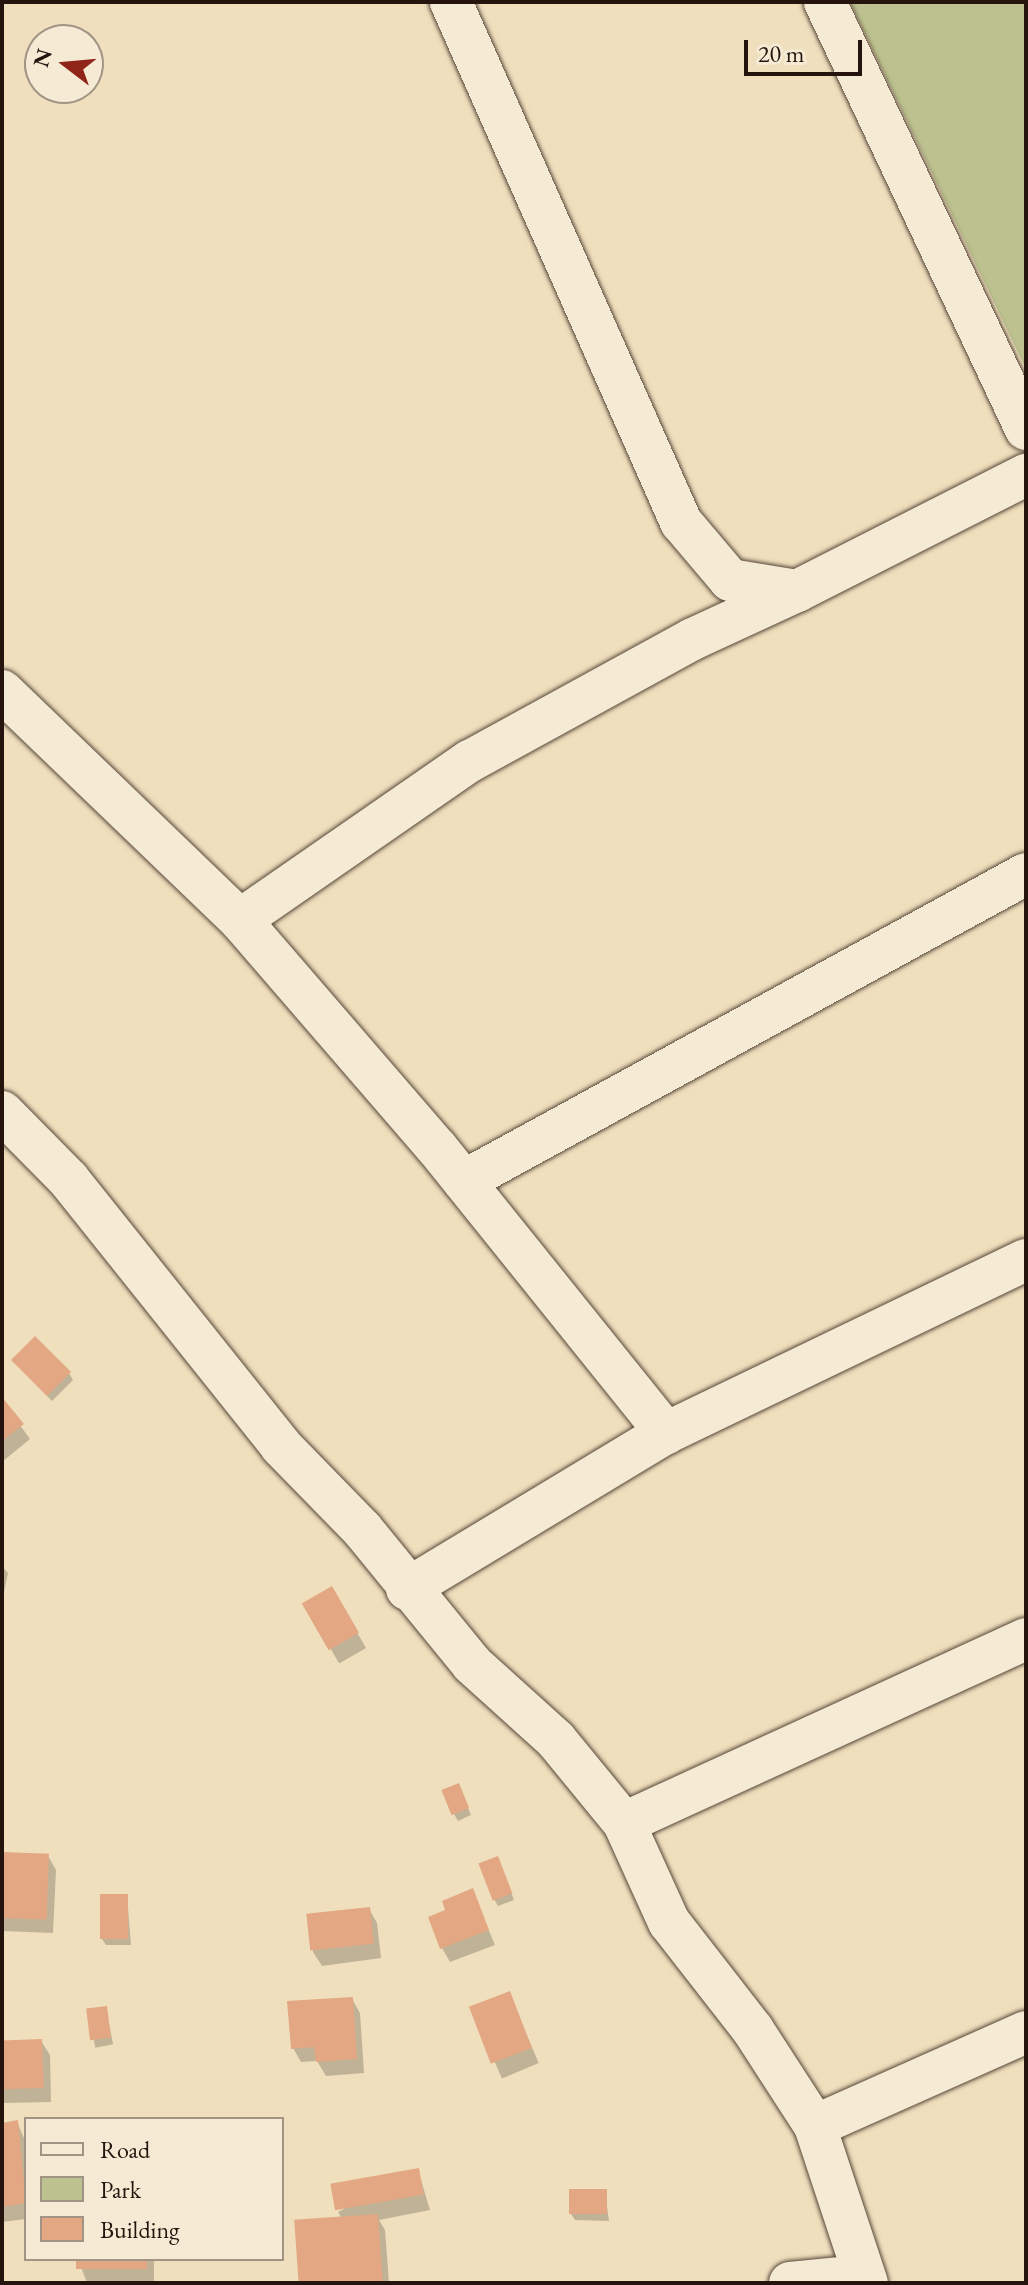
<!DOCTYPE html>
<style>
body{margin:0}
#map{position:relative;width:1028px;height:2285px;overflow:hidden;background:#efdfbd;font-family:"EB Garamond",serif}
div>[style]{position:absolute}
.green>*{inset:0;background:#bcc18f}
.shadow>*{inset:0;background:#0003;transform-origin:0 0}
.building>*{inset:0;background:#e3a883;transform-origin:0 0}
.roads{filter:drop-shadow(0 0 2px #574739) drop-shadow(0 0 2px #574739)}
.minor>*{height:42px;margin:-21px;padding:0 21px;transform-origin:21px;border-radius:21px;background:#f5ead4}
span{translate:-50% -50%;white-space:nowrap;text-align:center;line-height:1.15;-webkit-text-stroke:7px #f5ead4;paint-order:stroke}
.frame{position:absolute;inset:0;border:4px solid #24140d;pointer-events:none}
.legend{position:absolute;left:24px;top:2117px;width:260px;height:144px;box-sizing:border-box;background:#f5ead4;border:2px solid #a19484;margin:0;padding:10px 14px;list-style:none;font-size:24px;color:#24140d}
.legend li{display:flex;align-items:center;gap:16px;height:40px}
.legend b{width:40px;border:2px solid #a19484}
.north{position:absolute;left:24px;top:24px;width:80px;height:80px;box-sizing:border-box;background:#f5ead4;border:2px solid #a19484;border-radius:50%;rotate:286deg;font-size:22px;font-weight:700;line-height:32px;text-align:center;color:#24140d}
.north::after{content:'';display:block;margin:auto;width:28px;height:36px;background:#8f2418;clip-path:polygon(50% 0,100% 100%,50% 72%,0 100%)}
.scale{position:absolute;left:744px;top:40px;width:118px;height:36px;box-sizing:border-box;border:4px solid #24140d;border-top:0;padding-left:10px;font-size:24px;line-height:28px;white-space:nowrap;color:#24140d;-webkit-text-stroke:6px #f5ead4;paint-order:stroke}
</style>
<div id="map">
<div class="green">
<div style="clip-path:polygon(850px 2px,1026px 2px,1026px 369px)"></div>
</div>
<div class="shadow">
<div style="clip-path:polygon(13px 1361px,69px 1373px,73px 1380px,52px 1401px)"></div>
<div style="clip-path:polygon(2px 1400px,30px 1439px,2px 1462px)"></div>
<div style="clip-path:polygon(2px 1566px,8px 1573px,3px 1597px,2px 1597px)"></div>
<div style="left:332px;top:1589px;width:68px;height:31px;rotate:60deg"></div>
<div style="clip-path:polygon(461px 1792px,471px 1815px,458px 1821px,454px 1814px)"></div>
<div style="clip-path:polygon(2px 1854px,48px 1856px,56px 1870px,53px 1933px,2px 1931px)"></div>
<div style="clip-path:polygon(501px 1865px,514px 1900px,498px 1906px,494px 1899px)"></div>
<div style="clip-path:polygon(472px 1891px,495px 1945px,450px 1962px,442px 1948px,448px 1911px)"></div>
<div style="clip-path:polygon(127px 1896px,131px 1945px,106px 1945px,102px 1939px)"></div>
<div style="clip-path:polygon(369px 1909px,377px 1923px,381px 1958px,322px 1966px,313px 1952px,309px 1917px)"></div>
<div style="left:509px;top:1993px;width:76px;height:40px;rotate:67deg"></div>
<div style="clip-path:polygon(352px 1999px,360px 2013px,364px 2073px,326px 2076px,317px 2061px,301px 2062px,293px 2048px)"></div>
<div style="left:106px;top:2008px;width:37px;height:18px;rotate:79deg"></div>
<div style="clip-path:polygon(41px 2041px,50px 2055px,51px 2102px,2px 2103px,2px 2042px)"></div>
<div style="clip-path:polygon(17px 2122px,26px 2143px,26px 2219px,2px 2222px,2px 2125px)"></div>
<div style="clip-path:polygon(418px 2170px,430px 2210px,379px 2220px,385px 2230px,389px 2283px,301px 2283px,296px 2223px,342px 2219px,338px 2212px)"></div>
<div style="clip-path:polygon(605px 2191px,609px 2221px,575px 2220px,571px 2214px)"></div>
<div style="clip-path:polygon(78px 2259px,154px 2259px,154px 2282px,87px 2283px)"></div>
</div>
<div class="building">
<div style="left:35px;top:1336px;width:51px;height:34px;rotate:45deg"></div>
<div style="clip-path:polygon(2px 1397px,24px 1424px,2px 1441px)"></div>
<div style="left:332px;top:1586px;width:54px;height:35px;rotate:60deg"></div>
<div style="left:459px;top:1783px;width:27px;height:19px;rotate:68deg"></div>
<div style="left:2px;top:1852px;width:47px;height:66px;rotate:2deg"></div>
<div style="left:498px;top:1856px;width:40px;height:21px;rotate:69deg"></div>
<div style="clip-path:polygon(473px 1888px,489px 1930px,440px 1949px,428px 1917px,445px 1910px,442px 1901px)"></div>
<div style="left:128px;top:1894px;width:45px;height:28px;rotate:90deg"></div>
<div style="left:370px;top:1907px;width:37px;height:64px;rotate:84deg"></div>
<div style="left:510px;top:1991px;width:61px;height:44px;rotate:69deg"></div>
<div style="clip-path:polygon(353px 1997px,357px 2059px,316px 2062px,314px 2047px,291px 2049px,287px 2001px)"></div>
<div style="left:107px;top:2006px;width:32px;height:21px;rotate:83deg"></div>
<div style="left:42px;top:2039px;width:49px;height:40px;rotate:88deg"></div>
<div style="clip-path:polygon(18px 2120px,26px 2203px,2px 2207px,2px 2123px)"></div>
<div style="left:419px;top:2168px;width:27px;height:90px;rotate:80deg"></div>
<div style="left:569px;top:2189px;width:38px;height:25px"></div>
<div style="left:378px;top:2214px;width:68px;height:84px;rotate:86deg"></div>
<div style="left:76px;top:2259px;width:71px;height:10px"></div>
</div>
<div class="roads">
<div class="minor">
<div style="left:451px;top:2px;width:569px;rotate:66.14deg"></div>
<div style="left:681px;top:522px;width:76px;rotate:49.8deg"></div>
<div style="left:730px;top:580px;width:68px;rotate:9.3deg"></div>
<div style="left:797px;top:591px;width:257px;rotate:-26.9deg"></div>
<div style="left:825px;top:2px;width:472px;rotate:64.8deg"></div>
<div style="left:2px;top:691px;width:330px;rotate:43.9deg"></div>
<div style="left:240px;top:920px;width:301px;rotate:49.2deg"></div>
<div style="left:437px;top:1148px;width:366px;rotate:51.2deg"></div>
<div style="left:240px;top:920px;width:280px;rotate:-34.7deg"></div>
<div style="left:470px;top:761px;width:254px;rotate:-28.7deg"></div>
<div style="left:693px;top:639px;width:115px;rotate:-24.8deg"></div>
<div style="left:2px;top:1112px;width:95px;rotate:45.4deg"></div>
<div style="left:69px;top:1180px;width:340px;rotate:51.4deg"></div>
<div style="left:281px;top:1446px;width:116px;rotate:45.7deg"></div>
<div style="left:362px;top:1529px;width:174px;rotate:50.8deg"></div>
<div style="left:472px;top:1664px;width:113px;rotate:42.1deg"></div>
<div style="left:556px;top:1740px;width:107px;rotate:50.7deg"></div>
<div style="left:624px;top:1823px;width:109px;rotate:65.6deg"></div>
<div style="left:669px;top:1922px;width:137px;rotate:52.1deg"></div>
<div style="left:753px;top:2030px;width:114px;rotate:57.1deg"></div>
<div style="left:815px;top:2126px;width:165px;rotate:71.7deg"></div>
<div style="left:464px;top:1181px;width:640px;rotate:-28.65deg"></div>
<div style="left:407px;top:1589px;width:302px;rotate:-31.1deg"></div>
<div style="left:666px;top:1433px;width:399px;rotate:-25.7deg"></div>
<div style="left:624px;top:1823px;width:442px;rotate:-24.6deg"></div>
<div style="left:815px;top:2126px;width:231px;rotate:-24deg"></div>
<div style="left:790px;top:2283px;width:72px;rotate:-5.6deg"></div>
</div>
</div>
<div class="frame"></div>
<ul class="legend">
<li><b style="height:10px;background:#f5ead4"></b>Road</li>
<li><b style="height:22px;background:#bcc18f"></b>Park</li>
<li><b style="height:22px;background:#e3a883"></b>Building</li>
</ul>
<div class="north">N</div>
<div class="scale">20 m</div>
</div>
